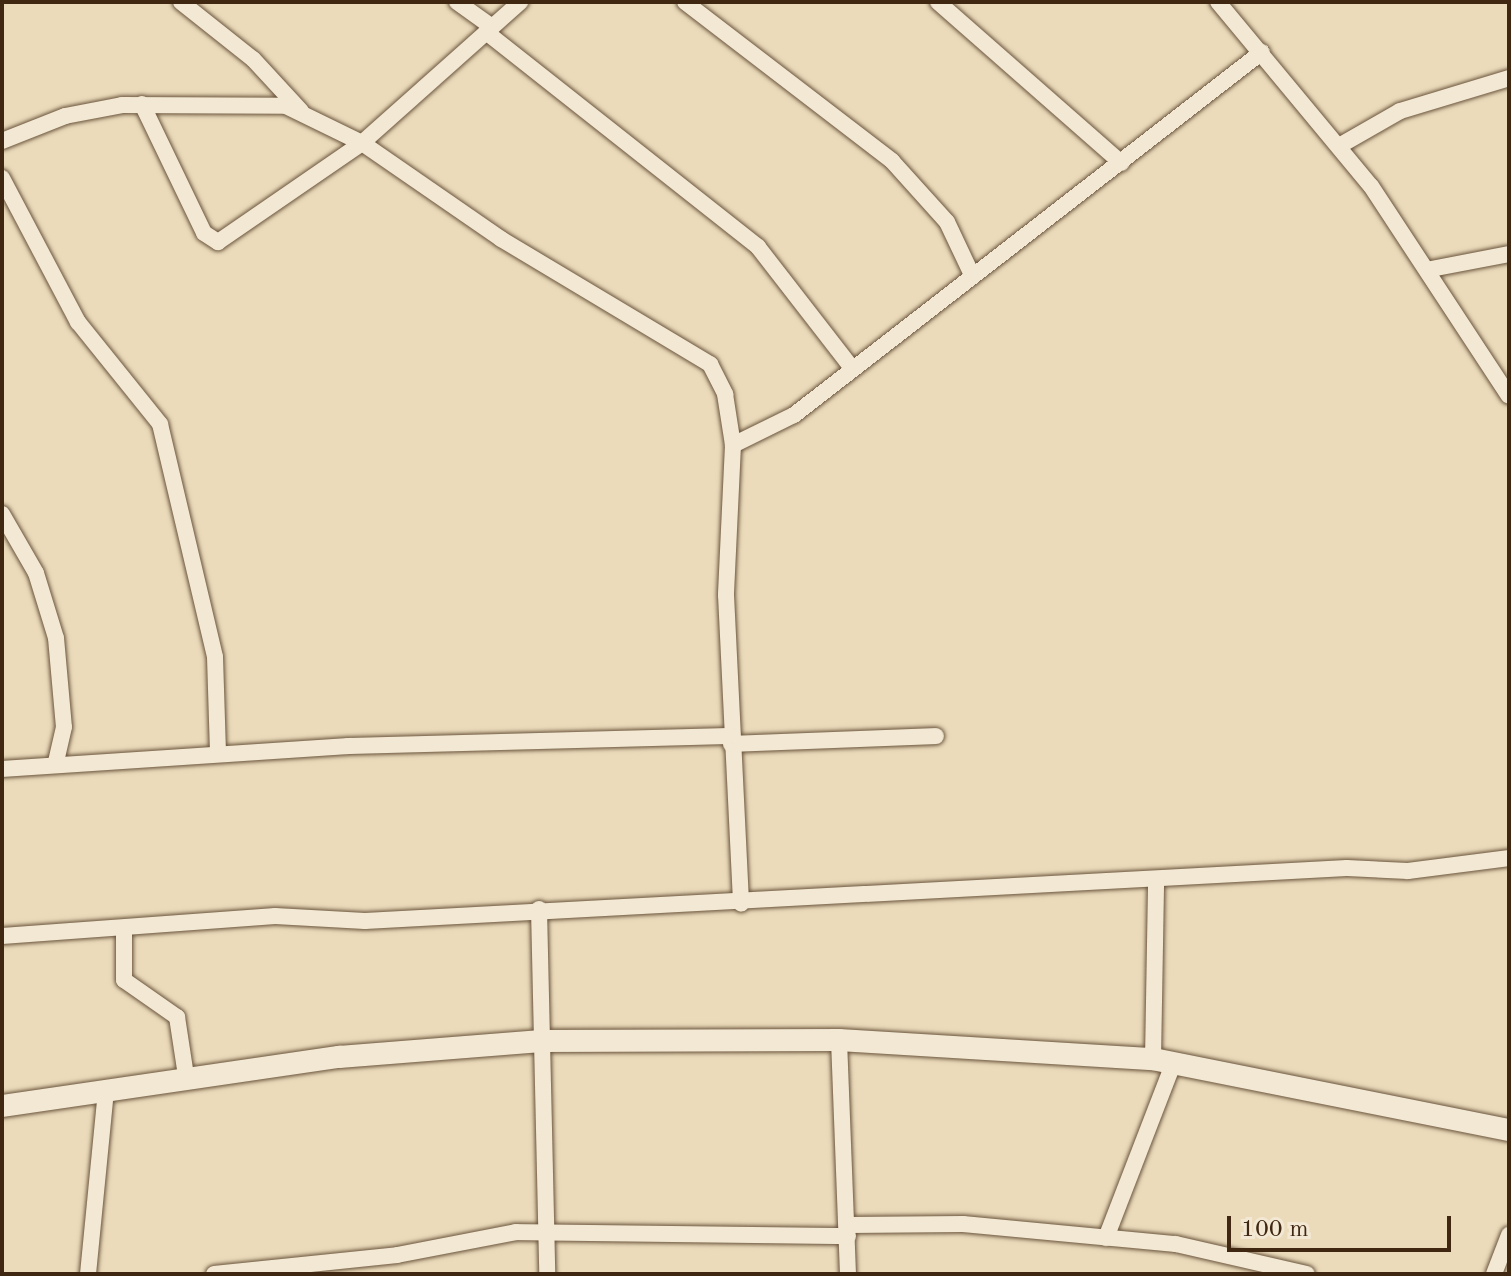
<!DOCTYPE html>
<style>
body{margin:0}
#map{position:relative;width:1511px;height:1276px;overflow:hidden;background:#ebdbbb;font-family:"Old Standard TT",serif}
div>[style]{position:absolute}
.roads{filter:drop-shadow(0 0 2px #6a543c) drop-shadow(0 0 2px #6a543c)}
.minor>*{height:16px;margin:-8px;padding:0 8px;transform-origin:8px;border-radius:8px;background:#f2e8d3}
.secondary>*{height:22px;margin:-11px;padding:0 11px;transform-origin:11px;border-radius:11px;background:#f2e8d3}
span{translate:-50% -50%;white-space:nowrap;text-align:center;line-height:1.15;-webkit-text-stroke:6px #f2e8d3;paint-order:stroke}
.frame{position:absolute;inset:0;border:4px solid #3f2712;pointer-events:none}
.scale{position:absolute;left:1227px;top:1216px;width:224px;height:36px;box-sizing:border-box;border:4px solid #3f2712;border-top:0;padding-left:10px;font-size:24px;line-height:28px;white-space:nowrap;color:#3f2712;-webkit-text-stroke:6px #f2e8d3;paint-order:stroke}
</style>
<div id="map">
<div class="roads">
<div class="minor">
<div style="left:181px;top:2px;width:92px;rotate:38.4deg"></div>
<div style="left:253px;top:59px;width:71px;rotate:47.3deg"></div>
<div style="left:457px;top:2px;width:43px;rotate:35.5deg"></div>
<div style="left:685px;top:2px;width:261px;rotate:37.5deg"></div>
<div style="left:892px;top:161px;width:82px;rotate:48deg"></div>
<div style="left:947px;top:222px;width:59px;rotate:64.7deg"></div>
<div style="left:938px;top:2px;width:244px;rotate:41.3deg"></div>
<div style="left:1218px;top:2px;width:239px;rotate:50.3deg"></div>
<div style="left:1371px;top:186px;width:251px;rotate:56.7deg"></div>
<div style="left:486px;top:32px;width:347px;rotate:38.3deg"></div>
<div style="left:758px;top:247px;width:152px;rotate:52.2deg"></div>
<div style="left:142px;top:104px;width:143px;rotate:64.3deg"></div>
<div style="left:204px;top:233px;width:17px;rotate:33deg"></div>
<div style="left:218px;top:242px;width:175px;rotate:-34.5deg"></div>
<div style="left:362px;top:143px;width:212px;rotate:-41.7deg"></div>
<div style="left:2px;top:141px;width:68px;rotate:-21.6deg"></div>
<div style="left:65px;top:116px;width:58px;rotate:-10.9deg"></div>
<div style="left:122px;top:105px;width:164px;rotate:0.3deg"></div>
<div style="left:286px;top:106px;width:85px;rotate:26deg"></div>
<div style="left:362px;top:143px;width:169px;rotate:34.6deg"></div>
<div style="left:501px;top:239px;width:244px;rotate:30.9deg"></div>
<div style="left:710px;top:364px;width:34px;rotate:63deg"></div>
<div style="left:725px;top:394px;width:52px;rotate:81.1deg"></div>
<div style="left:733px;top:445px;width:150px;rotate:92.7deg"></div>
<div style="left:726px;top:595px;width:309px;rotate:87.2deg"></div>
<div style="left:1339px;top:146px;width:70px;rotate:-29.8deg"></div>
<div style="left:1400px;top:111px;width:114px;rotate:-16.8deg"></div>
<div style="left:2px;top:178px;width:163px;rotate:62.2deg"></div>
<div style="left:78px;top:322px;width:131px;rotate:51.2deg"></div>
<div style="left:160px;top:424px;width:239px;rotate:76.7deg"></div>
<div style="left:215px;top:657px;width:95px;rotate:88.2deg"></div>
<div style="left:1431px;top:269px;width:79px;rotate:-10.9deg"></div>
<div style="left:733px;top:445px;width:68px;rotate:-26.2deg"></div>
<div style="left:794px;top:415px;width:592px;rotate:-37.8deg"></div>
<div style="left:2px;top:514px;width:68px;rotate:60deg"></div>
<div style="left:36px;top:573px;width:68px;rotate:72.9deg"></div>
<div style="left:56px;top:638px;width:89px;rotate:84.9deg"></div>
<div style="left:64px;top:727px;width:39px;rotate:103deg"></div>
<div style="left:731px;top:744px;width:205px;rotate:-2.2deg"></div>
<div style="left:2px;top:769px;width:347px;rotate:-3.8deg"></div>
<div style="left:348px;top:746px;width:382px;rotate:-1.5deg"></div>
<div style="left:539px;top:909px;width:365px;rotate:88.7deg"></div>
<div style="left:124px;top:928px;width:52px;rotate:90deg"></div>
<div style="left:124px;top:980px;width:65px;rotate:34.9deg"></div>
<div style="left:177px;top:1017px;width:60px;rotate:81.3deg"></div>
<div style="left:2px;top:936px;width:274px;rotate:-4.2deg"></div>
<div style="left:275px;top:916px;width:90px;rotate:3.2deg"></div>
<div style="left:365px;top:921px;width:983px;rotate:-3.09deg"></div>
<div style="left:1347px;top:868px;width:61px;rotate:2.8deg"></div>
<div style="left:1408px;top:871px;width:102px;rotate:-7.3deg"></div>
<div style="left:839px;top:1040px;width:234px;rotate:87.8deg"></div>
<div style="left:1153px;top:1059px;width:178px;rotate:-89deg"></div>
<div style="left:849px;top:1225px;width:114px;rotate:-0.5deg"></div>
<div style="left:963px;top:1224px;width:214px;rotate:5.4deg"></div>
<div style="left:1176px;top:1244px;width:134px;rotate:12.9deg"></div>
<div style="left:1106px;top:1238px;width:189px;rotate:-68.9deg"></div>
<div style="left:88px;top:1274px;width:185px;rotate:-84.4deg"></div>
<div style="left:214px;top:1274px;width:184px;rotate:-5.9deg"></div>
<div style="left:397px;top:1255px;width:121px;rotate:-10.9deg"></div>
<div style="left:516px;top:1232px;width:332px;rotate:0.7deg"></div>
<div style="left:1494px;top:1274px;width:42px;rotate:-69deg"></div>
</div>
<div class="secondary">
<div style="left:2px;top:1106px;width:341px;rotate:-8.3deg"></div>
<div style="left:339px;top:1057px;width:203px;rotate:-4.5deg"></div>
<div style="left:541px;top:1041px;width:298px;rotate:-0.2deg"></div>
<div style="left:839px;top:1040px;width:315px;rotate:3.5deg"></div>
<div style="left:1153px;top:1059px;width:363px;rotate:11.3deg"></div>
</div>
</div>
<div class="frame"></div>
<div class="scale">100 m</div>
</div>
